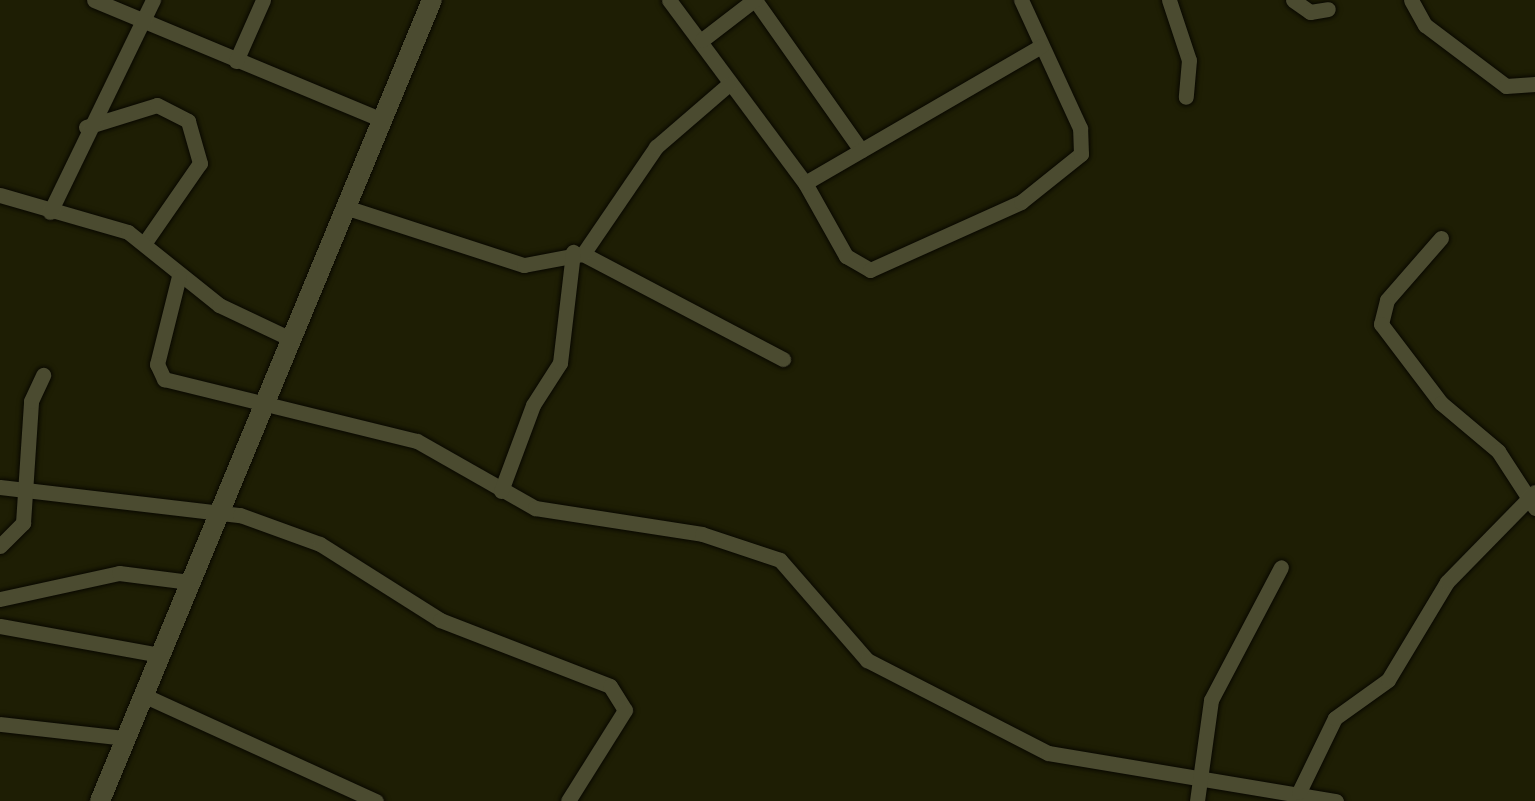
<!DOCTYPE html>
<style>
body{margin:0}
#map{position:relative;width:1535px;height:801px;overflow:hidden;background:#1e1e04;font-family:"Varela Round",sans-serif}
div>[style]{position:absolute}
.roads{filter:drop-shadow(0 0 2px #080700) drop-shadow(0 0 2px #080700)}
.minor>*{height:15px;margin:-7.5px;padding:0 7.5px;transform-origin:7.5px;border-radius:7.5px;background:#4b4b30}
.tertiary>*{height:20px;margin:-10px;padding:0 10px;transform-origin:10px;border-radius:10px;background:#4b4b30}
span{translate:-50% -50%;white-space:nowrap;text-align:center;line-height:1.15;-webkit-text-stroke:8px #070701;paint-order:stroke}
</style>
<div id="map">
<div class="roads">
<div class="minor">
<div style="left:94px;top:0;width:312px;rotate:22.6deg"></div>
<div style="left:669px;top:0;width:228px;rotate:53.4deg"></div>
<div style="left:805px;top:183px;width:84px;rotate:60.7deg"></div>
<div style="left:846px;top:256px;width:28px;rotate:30deg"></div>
<div style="left:870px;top:270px;width:166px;rotate:-24.2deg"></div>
<div style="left:1021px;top:202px;width:77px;rotate:-38.7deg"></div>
<div style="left:1081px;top:154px;width:26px;rotate:-92deg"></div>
<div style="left:1080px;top:128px;width:141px;rotate:-114.7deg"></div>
<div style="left:755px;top:0;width:184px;rotate:54.8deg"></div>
<div style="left:1169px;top:0;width:63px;rotate:71.6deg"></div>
<div style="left:1189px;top:60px;width:37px;rotate:95deg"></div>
<div style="left:1293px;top:0;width:21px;rotate:35deg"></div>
<div style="left:1310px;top:12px;width:18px;rotate:-9deg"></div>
<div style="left:1411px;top:0;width:29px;rotate:61deg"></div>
<div style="left:1425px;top:25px;width:101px;rotate:37deg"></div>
<div style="left:1506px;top:86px;width:29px;rotate:-4deg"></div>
<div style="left:702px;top:40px;width:66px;rotate:-37.6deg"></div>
<div style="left:236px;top:61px;width:67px;rotate:-66.1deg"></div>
<div style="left:86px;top:127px;width:74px;rotate:-17.2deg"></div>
<div style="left:157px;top:105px;width:35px;rotate:27deg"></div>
<div style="left:188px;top:121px;width:44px;rotate:74.1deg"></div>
<div style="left:200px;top:163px;width:98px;rotate:124.7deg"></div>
<div style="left:805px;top:183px;width:273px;rotate:-30.1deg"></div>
<div style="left:0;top:195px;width:133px;rotate:16.1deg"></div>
<div style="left:128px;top:232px;width:117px;rotate:38.7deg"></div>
<div style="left:219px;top:305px;width:80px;rotate:25.3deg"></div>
<div style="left:345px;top:207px;width:188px;rotate:18deg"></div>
<div style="left:524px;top:265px;width:60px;rotate:-10.6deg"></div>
<div style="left:583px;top:254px;width:226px;rotate:27.7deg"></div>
<div style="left:50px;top:212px;width:236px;rotate:-64.1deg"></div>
<div style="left:1441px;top:238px;width:82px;rotate:131.1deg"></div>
<div style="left:1387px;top:300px;width:25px;rotate:104deg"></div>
<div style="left:1381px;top:324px;width:99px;rotate:52.8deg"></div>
<div style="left:1441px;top:403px;width:75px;rotate:40.1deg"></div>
<div style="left:1498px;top:451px;width:68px;rotate:57deg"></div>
<div style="left:583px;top:254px;width:130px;rotate:-55.7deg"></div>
<div style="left:656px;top:147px;width:96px;rotate:-40.8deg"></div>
<div style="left:179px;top:276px;width:91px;rotate:104deg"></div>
<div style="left:157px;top:364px;width:17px;rotate:65deg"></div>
<div style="left:164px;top:379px;width:260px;rotate:13.8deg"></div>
<div style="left:417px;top:441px;width:136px;rotate:29.6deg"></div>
<div style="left:535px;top:508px;width:169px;rotate:8.8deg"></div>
<div style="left:702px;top:534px;width:82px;rotate:18.4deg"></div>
<div style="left:780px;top:560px;width:133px;rotate:49deg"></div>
<div style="left:867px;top:660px;width:203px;rotate:27.2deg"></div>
<div style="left:1048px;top:753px;width:292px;rotate:9.5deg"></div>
<div style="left:0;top:487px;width:242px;rotate:6.7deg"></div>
<div style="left:240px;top:515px;width:85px;rotate:19.9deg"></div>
<div style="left:320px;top:544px;width:142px;rotate:32.3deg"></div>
<div style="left:440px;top:620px;width:182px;rotate:21.2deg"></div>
<div style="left:610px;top:686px;width:28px;rotate:58deg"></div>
<div style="left:625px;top:710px;width:107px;rotate:122.1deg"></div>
<div style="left:501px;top:491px;width:92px;rotate:-69.6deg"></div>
<div style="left:533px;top:405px;width:50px;rotate:-57.3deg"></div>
<div style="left:560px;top:363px;width:112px;rotate:-83.3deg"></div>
<div style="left:0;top:546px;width:33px;rotate:-45deg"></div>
<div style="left:23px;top:523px;width:122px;rotate:-86.2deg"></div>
<div style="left:31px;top:401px;width:29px;rotate:-65deg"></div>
<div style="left:0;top:599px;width:122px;rotate:-12.3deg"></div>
<div style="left:119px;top:573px;width:71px;rotate:7.3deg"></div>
<div style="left:0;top:626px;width:162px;rotate:10.3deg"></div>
<div style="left:143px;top:695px;width:256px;rotate:24.5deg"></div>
<div style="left:0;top:724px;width:126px;rotate:6.4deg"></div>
<div style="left:1299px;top:792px;width:82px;rotate:-64.1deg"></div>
<div style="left:1335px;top:718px;width:65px;rotate:-35.6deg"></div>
<div style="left:1388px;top:680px;width:114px;rotate:-59deg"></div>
<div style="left:1447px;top:582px;width:126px;rotate:-45.6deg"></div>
<div style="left:1197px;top:801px;width:102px;rotate:-82.1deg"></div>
<div style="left:1211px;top:700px;width:150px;rotate:-62.2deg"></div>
</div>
<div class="tertiary">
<div style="left:100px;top:801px;width:867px;rotate:-67.49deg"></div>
</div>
</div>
</div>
